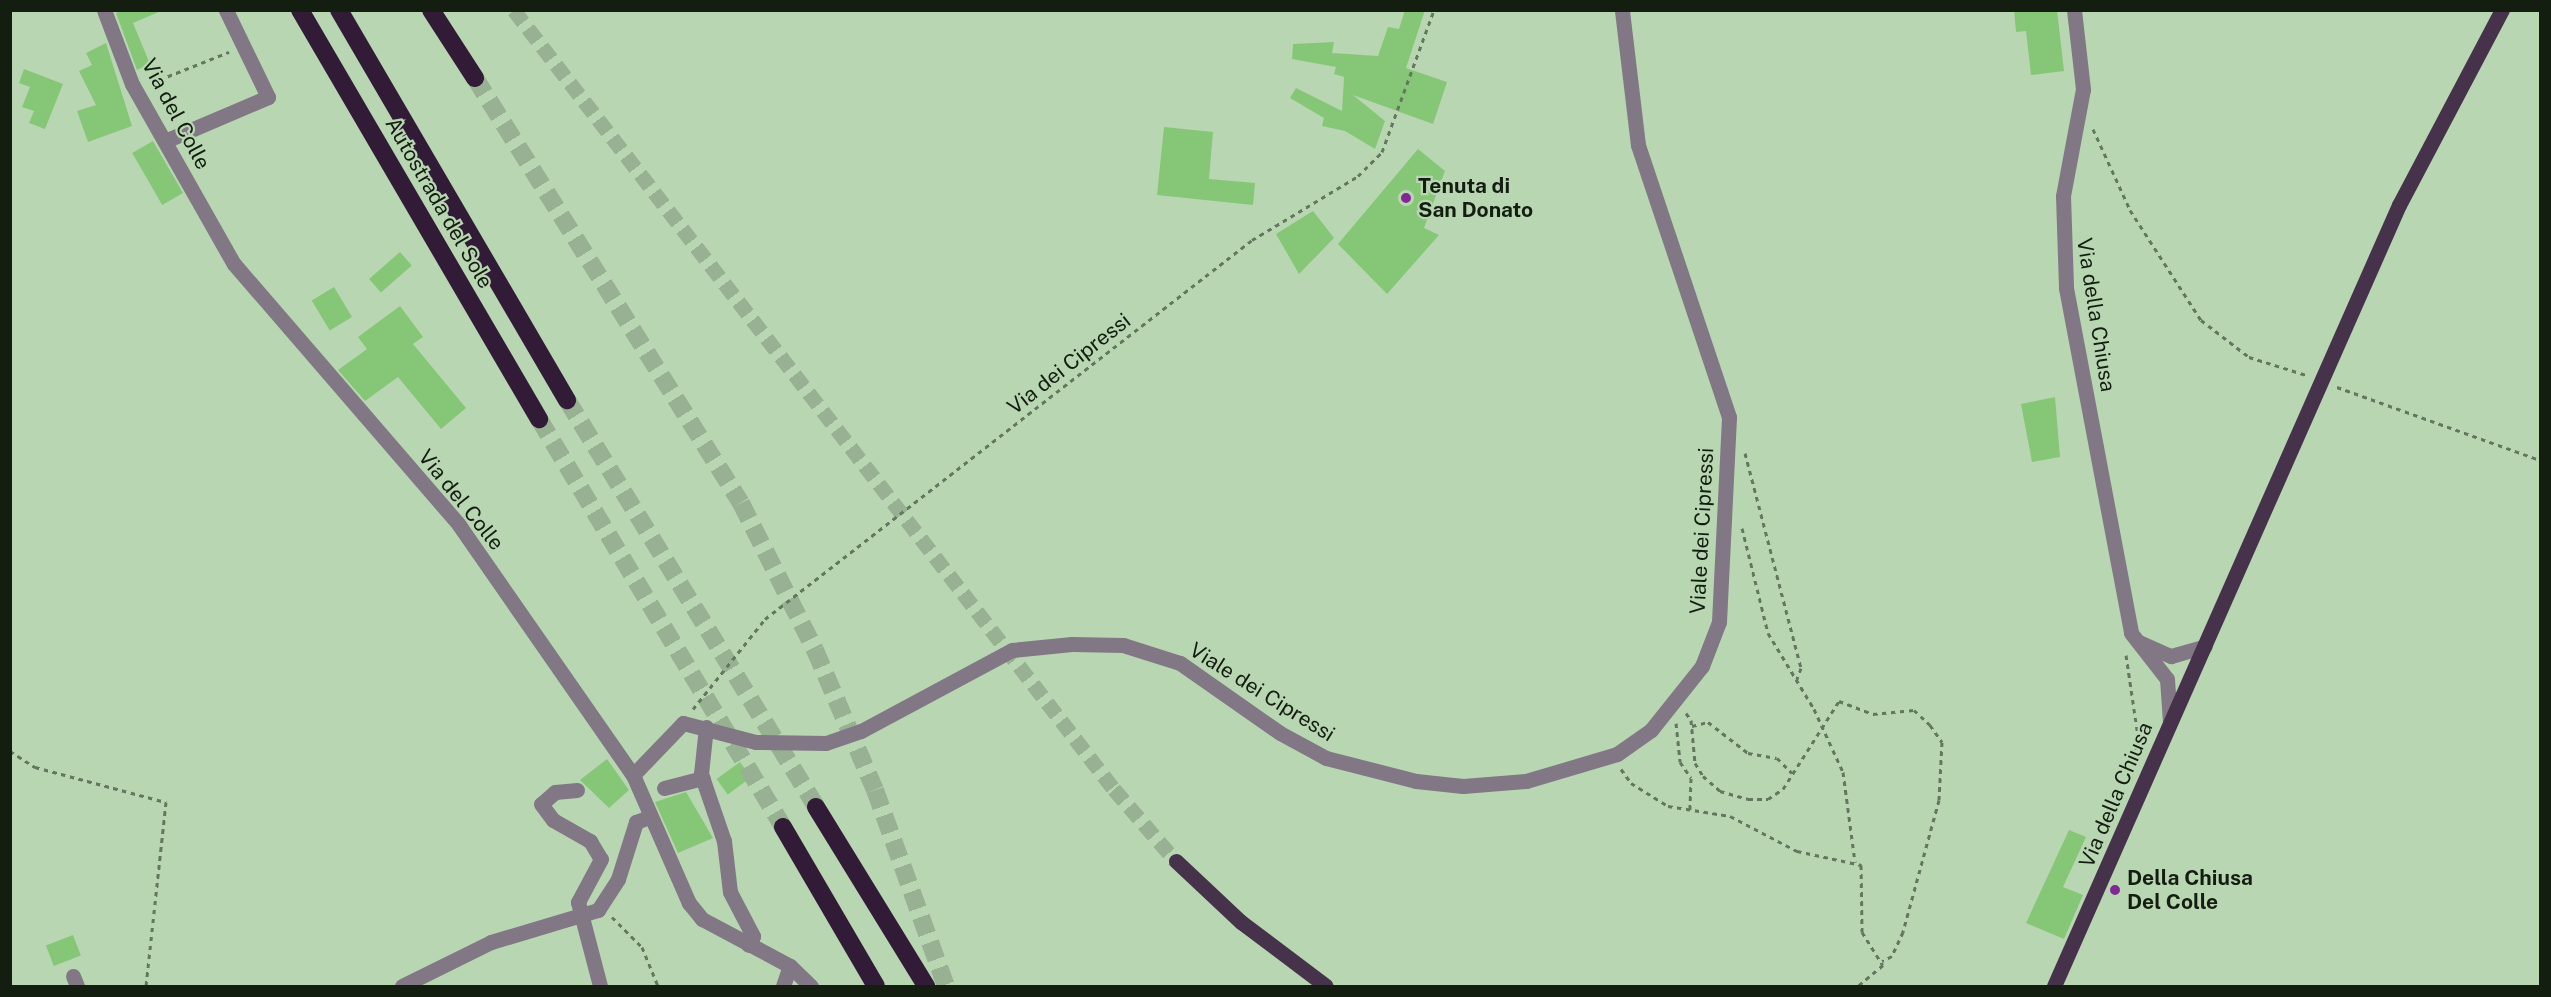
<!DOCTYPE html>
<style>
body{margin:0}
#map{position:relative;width:2551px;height:997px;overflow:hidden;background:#b9d6b3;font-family:"Public Sans",sans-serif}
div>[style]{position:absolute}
.building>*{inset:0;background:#85c777;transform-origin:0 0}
.major-tunnel>*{height:15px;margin-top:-7.5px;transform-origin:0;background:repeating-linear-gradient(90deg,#98b193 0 15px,transparent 0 23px)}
.highway-tunnel>*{height:18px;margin-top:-9px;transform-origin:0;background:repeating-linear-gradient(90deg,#98b193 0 18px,transparent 0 27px)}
.path>*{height:3px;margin-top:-1.5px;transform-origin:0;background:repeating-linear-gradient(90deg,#63775f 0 4.5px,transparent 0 9px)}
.minor>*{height:15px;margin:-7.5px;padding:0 7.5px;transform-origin:7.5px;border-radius:7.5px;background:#827785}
.major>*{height:15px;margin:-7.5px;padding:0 7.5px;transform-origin:7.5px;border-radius:7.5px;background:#46324a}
.highway>*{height:18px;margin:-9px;padding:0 9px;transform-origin:9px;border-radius:9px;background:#311b36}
.dots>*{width:16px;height:16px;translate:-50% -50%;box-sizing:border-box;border:3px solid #b9d6b3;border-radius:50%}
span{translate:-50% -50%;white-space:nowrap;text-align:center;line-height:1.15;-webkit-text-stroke:4.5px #b9d6b3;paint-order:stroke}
.street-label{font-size:21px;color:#131e11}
.poi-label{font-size:21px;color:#131e11;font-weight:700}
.left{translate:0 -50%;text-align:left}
.frame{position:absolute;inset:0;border:12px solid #131e11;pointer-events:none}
</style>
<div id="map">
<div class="building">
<div style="clip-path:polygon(122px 10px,161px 11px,133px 23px,150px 64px,137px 70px,116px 13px)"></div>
<div style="clip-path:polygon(1405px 10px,1425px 10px,1406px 68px,1447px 82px,1433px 124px,1353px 95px,1385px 121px,1375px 149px,1345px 131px,1322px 126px,1324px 118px,1290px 98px,1296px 88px,1342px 111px,1344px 77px,1334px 74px,1336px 67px,1292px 59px,1293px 44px,1334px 42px,1332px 53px,1378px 56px,1388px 27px,1399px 29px)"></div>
<div style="clip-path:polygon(2014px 10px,2057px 10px,2064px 71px,2031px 75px,2026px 31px,2016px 32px)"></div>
<div style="clip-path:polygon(106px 43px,132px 126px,88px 142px,77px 111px,96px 105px,79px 71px,92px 65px,86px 53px)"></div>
<div style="clip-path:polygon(24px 69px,63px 84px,45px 129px,29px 123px,34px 111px,22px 107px,30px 87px,19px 83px)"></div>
<div style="clip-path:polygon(1164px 127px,1213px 132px,1209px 179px,1255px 183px,1253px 205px,1157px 195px)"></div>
<div style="left:153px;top:141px;width:60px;height:24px;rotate:60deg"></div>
<div style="clip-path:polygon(1418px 149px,1445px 171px,1424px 228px,1439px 235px,1387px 294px,1338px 244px)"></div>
<div style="clip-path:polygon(1313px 211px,1334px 238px,1299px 274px,1276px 234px)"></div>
<div style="left:400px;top:252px;width:18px;height:41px;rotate:49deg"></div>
<div style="left:334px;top:287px;width:35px;height:26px;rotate:59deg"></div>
<div style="clip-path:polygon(400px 306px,423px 337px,413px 344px,466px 408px,441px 429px,398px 377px,365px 401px,338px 370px,367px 349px,358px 337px)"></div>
<div style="clip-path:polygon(2055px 397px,2060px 457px,2032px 462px,2021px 404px)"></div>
<div style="clip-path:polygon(607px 759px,629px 790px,609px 808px,580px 780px)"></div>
<div style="left:740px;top:762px;width:19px;height:29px;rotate:54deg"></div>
<div style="clip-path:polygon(686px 792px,713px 838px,678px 853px,655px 802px)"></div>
<div style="clip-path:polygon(2069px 830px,2086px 837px,2063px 887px,2083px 895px,2064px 939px,2026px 923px)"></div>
<div style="left:73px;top:935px;width:22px;height:29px;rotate:69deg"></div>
</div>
<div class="major-tunnel">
<div style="left:514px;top:10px;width:983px;rotate:52.4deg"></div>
<div style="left:1114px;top:789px;width:95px;rotate:49.3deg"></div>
</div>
<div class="highway-tunnel">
<div style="left:475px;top:78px;width:501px;rotate:57.96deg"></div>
<div style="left:741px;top:503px;width:165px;rotate:63.3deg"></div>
<div style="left:815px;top:650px;width:152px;rotate:66.8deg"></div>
<div style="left:875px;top:790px;width:208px;rotate:70.1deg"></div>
<div style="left:567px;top:400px;width:477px;rotate:58.5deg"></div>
<div style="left:539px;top:419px;width:475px;rotate:59.1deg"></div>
</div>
<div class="path">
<div style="left:151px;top:83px;width:84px;rotate:-21.7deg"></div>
<div style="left:2093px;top:129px;width:89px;rotate:65.4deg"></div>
<div style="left:2130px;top:210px;width:131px;rotate:57.2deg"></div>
<div style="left:2201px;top:320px;width:61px;rotate:37.6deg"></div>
<div style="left:2249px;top:357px;width:60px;rotate:17.5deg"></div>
<div style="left:2337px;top:387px;width:216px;rotate:19.8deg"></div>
<div style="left:1745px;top:453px;width:222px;rotate:75.4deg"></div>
<div style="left:1801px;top:668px;width:12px;rotate:110deg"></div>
<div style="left:1742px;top:528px;width:108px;rotate:76.1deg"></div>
<div style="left:1768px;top:633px;width:89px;rotate:58.8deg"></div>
<div style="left:1814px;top:709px;width:69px;rotate:65.3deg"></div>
<div style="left:1843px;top:772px;width:91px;rotate:82.4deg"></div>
<div style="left:10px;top:634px;width:2px;rotate:90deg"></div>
<div style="left:2126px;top:655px;width:82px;rotate:81.6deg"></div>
<div style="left:2138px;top:736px;width:22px;rotate:98deg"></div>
<div style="left:693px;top:709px;width:115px;rotate:-51.3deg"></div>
<div style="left:765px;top:619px;width:617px;rotate:-37.89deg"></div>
<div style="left:1252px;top:240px;width:124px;rotate:-31.1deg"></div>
<div style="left:1358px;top:176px;width:34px;rotate:-45deg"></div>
<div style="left:1382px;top:152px;width:151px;rotate:-69.9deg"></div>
<div style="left:1686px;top:713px;width:9px;rotate:54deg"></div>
<div style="left:1691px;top:720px;width:43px;rotate:84.7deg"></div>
<div style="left:1695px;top:763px;width:15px;rotate:58deg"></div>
<div style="left:1703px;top:776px;width:23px;rotate:41deg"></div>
<div style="left:1720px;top:791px;width:29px;rotate:16deg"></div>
<div style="left:1748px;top:799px;width:20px"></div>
<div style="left:1768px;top:799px;width:18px;rotate:-34deg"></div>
<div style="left:1783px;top:789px;width:104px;rotate:-57.5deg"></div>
<div style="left:1839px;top:701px;width:36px;rotate:21deg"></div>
<div style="left:1873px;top:714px;width:41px;rotate:-5.6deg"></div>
<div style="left:1914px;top:710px;width:22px;rotate:43deg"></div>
<div style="left:1930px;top:725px;width:21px;rotate:55deg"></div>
<div style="left:1942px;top:742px;width:58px;rotate:93deg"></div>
<div style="left:1939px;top:800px;width:137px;rotate:105.3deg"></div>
<div style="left:1903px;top:932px;width:26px;rotate:115deg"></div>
<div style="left:1892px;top:956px;width:11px;rotate:153deg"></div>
<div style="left:1676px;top:723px;width:39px;rotate:84deg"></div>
<div style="left:1680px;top:762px;width:19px;rotate:55deg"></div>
<div style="left:1691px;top:778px;width:33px;rotate:92deg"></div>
<div style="left:1692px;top:726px;width:16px;rotate:-14deg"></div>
<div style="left:1708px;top:722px;width:51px;rotate:37.8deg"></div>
<div style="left:1748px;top:753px;width:29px;rotate:10deg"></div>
<div style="left:1777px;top:758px;width:21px;rotate:45deg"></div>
<div style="left:10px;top:751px;width:30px;rotate:33deg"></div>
<div style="left:35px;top:767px;width:136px;rotate:15deg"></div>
<div style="left:166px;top:802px;width:185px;rotate:96.2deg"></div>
<div style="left:1621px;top:769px;width:17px;rotate:54deg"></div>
<div style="left:1631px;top:783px;width:44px;rotate:31.9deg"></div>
<div style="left:1668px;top:806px;width:63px;rotate:9.2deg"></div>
<div style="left:1730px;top:816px;width:76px;rotate:27.6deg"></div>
<div style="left:1797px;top:851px;width:66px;rotate:12.3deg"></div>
<div style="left:1861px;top:865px;width:67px;rotate:89.1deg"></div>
<div style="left:1862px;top:932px;width:39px;rotate:58deg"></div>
<div style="left:1883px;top:965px;width:33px;rotate:140deg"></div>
<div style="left:612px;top:917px;width:42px;rotate:45deg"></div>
<div style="left:642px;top:947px;width:42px;rotate:67.7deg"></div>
</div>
<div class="minor">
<div style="left:104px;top:10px;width:79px;rotate:69.3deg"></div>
<div style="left:132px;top:84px;width:207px;rotate:60.5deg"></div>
<div style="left:234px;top:264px;width:345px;rotate:49.2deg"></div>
<div style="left:459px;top:525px;width:305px;rotate:55.2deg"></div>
<div style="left:633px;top:775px;width:140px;rotate:66.4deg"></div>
<div style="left:689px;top:903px;width:21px;rotate:51deg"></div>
<div style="left:702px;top:919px;width:100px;rotate:28.1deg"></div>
<div style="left:790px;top:966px;width:29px;rotate:44deg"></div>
<div style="left:2074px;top:10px;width:80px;rotate:83.5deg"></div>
<div style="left:2083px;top:89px;width:109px;rotate:100.6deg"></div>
<div style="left:2063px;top:196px;width:92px;rotate:88.1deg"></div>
<div style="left:2066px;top:288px;width:351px;rotate:79.3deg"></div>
<div style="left:2131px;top:633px;width:58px;rotate:52deg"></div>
<div style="left:2167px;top:679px;width:43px;rotate:86deg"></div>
<div style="left:165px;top:141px;width:112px;rotate:-23.1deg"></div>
<div style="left:268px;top:97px;width:97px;rotate:-115.8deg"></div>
<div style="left:2139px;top:642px;width:35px;rotate:24deg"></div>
<div style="left:2171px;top:656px;width:35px;rotate:-16deg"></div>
<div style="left:706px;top:727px;width:47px;rotate:96.1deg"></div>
<div style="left:701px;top:774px;width:71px;rotate:71.1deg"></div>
<div style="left:724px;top:841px;width:51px;rotate:83.3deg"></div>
<div style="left:730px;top:892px;width:50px;rotate:62.4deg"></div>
<div style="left:753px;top:936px;width:10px;rotate:119deg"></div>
<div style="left:633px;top:775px;width:72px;rotate:-46.1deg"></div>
<div style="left:683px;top:723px;width:75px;rotate:14.6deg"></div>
<div style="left:756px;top:742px;width:70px;rotate:0.8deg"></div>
<div style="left:826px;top:743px;width:37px;rotate:-19deg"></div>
<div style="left:861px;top:731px;width:171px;rotate:-28.2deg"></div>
<div style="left:1012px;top:650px;width:60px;rotate:-5.7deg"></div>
<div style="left:1072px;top:644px;width:51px;rotate:1.1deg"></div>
<div style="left:1123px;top:645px;width:60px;rotate:17.5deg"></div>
<div style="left:1180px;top:663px;width:122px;rotate:35deg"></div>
<div style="left:1280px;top:733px;width:52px;rotate:28.5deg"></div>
<div style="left:1326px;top:758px;width:93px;rotate:14.3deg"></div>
<div style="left:1416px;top:781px;width:47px;rotate:6.1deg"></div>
<div style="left:1463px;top:786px;width:63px;rotate:-4.5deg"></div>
<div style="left:1526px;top:781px;width:95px;rotate:-16.5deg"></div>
<div style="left:1617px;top:754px;width:42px;rotate:-35.2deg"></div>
<div style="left:1651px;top:730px;width:82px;rotate:-51.4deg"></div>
<div style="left:1702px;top:666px;width:47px;rotate:-68.9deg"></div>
<div style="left:1719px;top:622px;width:205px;rotate:-87.2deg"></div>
<div style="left:1729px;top:417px;width:287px;rotate:-108.5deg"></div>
<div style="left:1638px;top:145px;width:136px;rotate:-96.8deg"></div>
<div style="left:664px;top:788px;width:40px;rotate:-14.4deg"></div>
<div style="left:577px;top:790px;width:22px;rotate:175deg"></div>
<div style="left:555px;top:792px;width:18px;rotate:139deg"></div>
<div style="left:541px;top:804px;width:20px;rotate:53deg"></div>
<div style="left:553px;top:820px;width:43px;rotate:29.6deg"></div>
<div style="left:590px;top:841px;width:21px;rotate:59deg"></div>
<div style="left:601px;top:859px;width:49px;rotate:118.1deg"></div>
<div style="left:578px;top:902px;width:87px;rotate:75.3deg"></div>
<div style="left:73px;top:976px;width:11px;rotate:68deg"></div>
<div style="left:402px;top:986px;width:99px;rotate:-26.3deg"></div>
<div style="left:491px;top:942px;width:112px;rotate:-16.7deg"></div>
<div style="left:598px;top:910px;width:37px;rotate:-57deg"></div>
<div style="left:618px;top:879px;width:60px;rotate:-72.5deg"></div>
<div style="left:636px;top:822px;width:14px;rotate:-21deg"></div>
<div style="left:783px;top:986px;width:21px;rotate:-71deg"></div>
</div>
<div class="major">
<div style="left:1176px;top:861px;width:89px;rotate:43.2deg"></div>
<div style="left:1241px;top:922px;width:106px;rotate:37deg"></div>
<div style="left:2054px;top:986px;width:854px;rotate:-66.17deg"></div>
<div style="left:2399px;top:205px;width:221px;rotate:-62.2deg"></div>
</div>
<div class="highway">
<div style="left:300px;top:10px;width:474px;rotate:59.7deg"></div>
<div style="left:339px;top:10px;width:452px;rotate:59.7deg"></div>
<div style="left:431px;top:10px;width:81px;rotate:57.1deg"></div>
<div style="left:816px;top:807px;width:210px;rotate:58.4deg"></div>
<div style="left:783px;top:827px;width:184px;rotate:59.7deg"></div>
</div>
<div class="dots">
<div style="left:1406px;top:198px;background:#822894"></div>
<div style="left:2115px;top:890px;background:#822894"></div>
</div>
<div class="street-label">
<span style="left:176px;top:114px;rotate:62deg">Via del Colle</span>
<span style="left:439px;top:203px;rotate:60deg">Autostrada del Sole</span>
<span style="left:2096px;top:315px;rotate:81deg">Via della Chiusa</span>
<span style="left:1069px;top:364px;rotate:-38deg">Via dei Cipressi</span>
<span style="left:461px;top:500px;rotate:51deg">Via del Colle</span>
<span style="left:1702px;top:531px;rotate:-87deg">Viale dei Cipressi</span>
<span style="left:1262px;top:692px;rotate:32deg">Viale dei Cipressi</span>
<span style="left:2116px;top:795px;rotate:-67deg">Via della Chiusa</span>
</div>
<div class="poi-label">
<span class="left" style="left:1418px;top:198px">Tenuta di<br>San Donato</span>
<span class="left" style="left:2127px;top:890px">Della Chiusa<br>Del Colle</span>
</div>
<div class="frame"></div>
</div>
